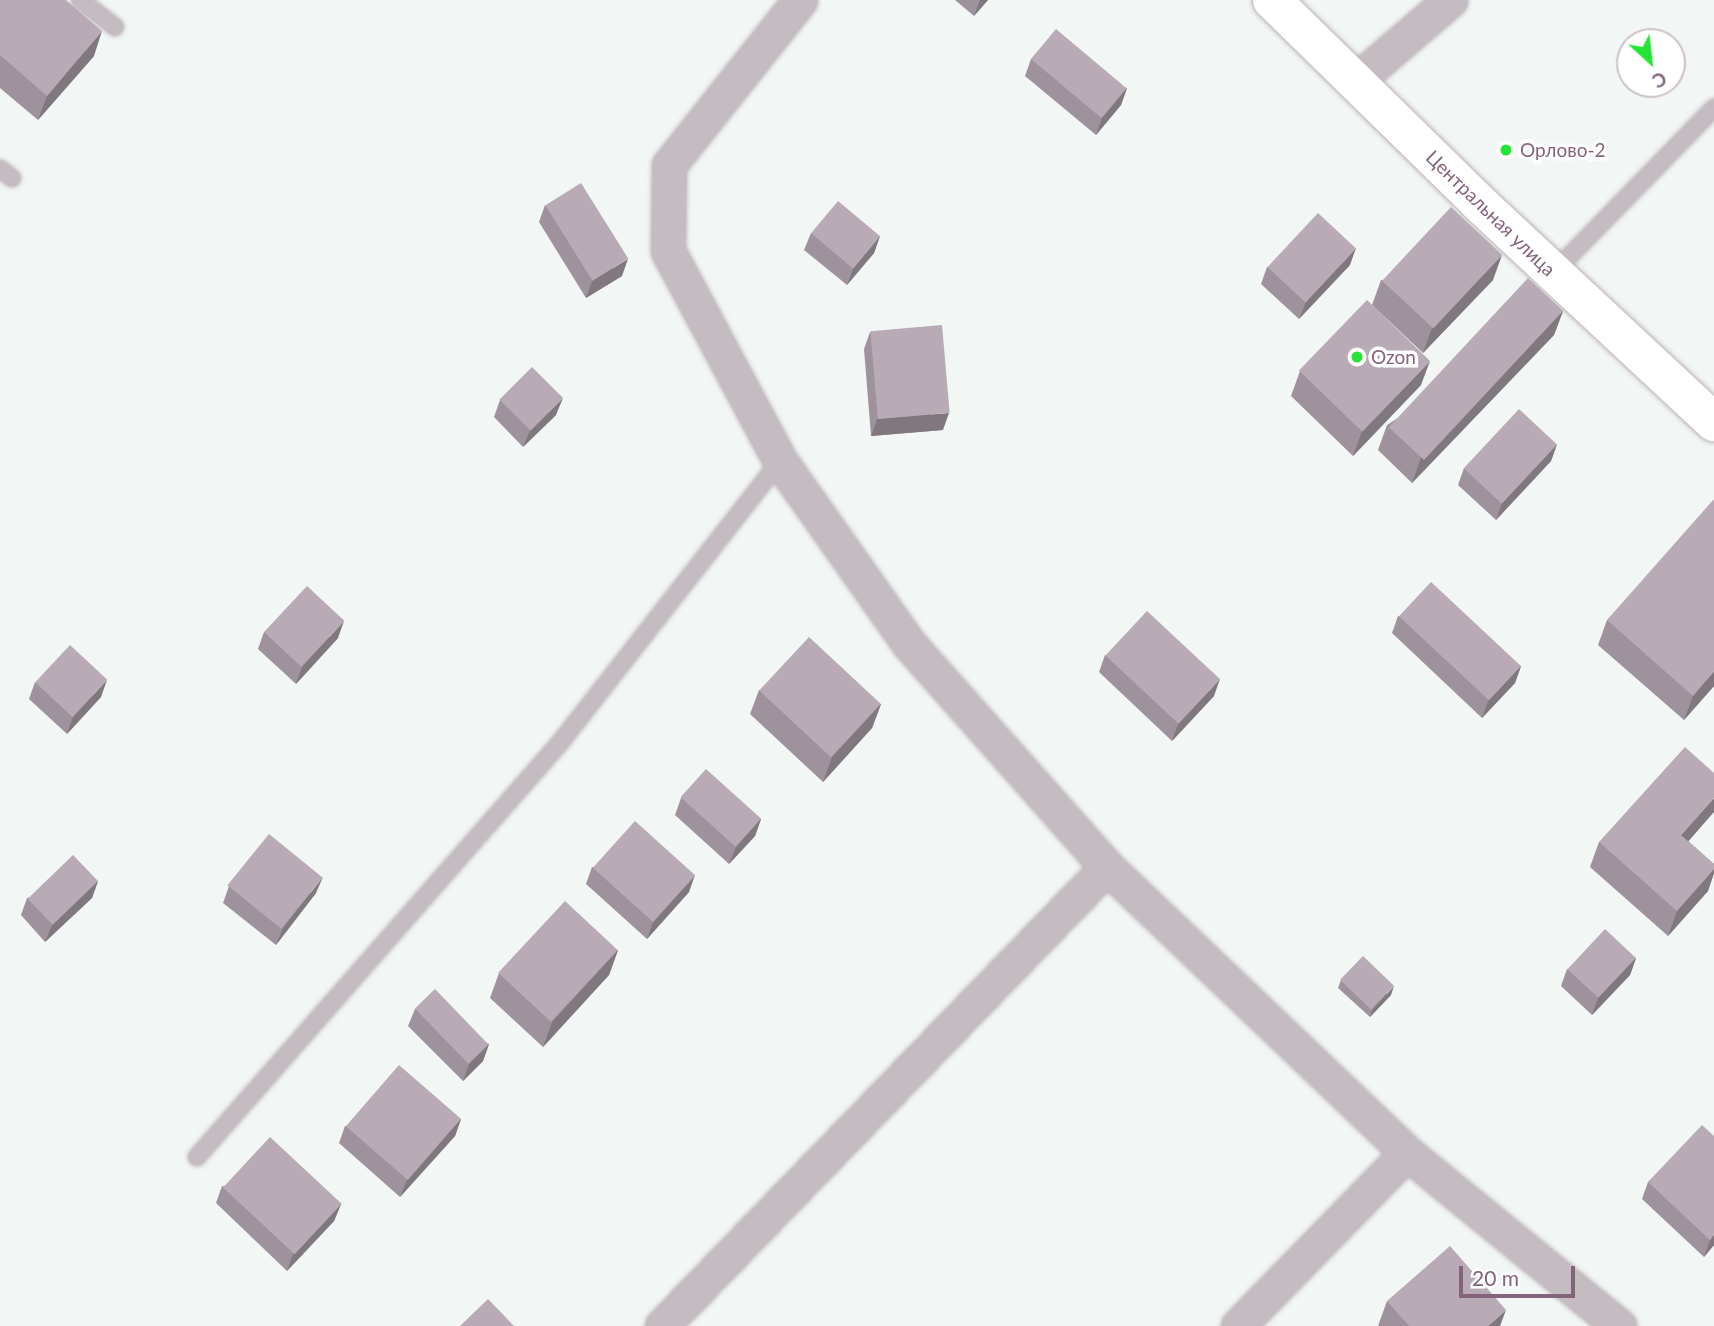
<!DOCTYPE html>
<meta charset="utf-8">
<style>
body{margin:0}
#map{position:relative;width:1714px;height:1326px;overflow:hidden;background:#f2f6f5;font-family:Lato,sans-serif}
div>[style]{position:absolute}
.roads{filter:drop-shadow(0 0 2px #bbb1b8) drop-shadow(0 0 2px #bbb1b8)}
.lane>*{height:16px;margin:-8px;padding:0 8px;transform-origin:8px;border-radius:8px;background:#c5bcc2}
.street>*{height:33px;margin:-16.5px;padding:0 16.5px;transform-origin:16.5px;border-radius:16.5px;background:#c5bcc2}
.secondary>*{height:38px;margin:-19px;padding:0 19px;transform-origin:19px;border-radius:19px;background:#fff}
.wall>*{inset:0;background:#9e939c}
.shaded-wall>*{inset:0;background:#81787f}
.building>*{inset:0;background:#b8abb5;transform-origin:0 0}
.dots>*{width:19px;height:19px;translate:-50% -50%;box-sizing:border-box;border:4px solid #fff;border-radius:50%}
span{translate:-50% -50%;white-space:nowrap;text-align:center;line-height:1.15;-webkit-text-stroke:7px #fff;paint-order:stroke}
.poi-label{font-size:19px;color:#83647a}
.left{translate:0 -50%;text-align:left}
.street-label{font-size:19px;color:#83647a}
.north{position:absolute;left:1616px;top:28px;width:70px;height:70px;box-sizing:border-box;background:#fff;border:2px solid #cdc1ca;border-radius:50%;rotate:153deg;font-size:19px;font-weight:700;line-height:28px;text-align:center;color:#83647a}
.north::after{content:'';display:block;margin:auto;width:24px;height:32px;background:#24e436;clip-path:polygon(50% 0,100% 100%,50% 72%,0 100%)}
.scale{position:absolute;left:1459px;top:1266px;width:116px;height:32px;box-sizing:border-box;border:4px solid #83647a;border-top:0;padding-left:9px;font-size:21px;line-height:24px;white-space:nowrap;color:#83647a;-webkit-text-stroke:5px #fff;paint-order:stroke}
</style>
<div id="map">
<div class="roads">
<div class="lane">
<div style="left:80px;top:0;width:44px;rotate:37.6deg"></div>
<div style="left:0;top:169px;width:15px;rotate:37deg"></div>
<div style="left:1553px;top:273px;width:231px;rotate:-45.7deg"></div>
<div style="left:197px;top:1157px;width:549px;rotate:-48.77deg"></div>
<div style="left:559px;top:744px;width:359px;rotate:-52deg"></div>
</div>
<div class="street">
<div style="left:800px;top:0;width:211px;rotate:128.4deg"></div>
<div style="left:669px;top:165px;width:86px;rotate:90.7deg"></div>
<div style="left:668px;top:251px;width:238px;rotate:61.9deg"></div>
<div style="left:780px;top:461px;width:224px;rotate:54.8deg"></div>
<div style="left:909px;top:644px;width:298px;rotate:48.4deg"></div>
<div style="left:1107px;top:867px;width:414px;rotate:43.6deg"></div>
<div style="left:1407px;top:1153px;width:274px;rotate:39.2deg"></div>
<div style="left:1357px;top:80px;width:123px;rotate:-40.7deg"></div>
<div style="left:662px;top:1326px;width:639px;rotate:-45.89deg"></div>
<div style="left:1238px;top:1326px;width:242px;rotate:-45.7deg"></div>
</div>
<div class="secondary">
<div style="left:1272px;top:0;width:289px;rotate:44.4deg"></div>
<div style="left:1478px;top:202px;width:323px;rotate:43deg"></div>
</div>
</div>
<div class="wall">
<div style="clip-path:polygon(0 0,94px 56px,38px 120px,0 88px)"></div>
<div style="clip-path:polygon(955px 0,988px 0,974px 16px)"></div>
<div style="clip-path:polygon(1031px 59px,1127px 88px,1121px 105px,1096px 135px,1025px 76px)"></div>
<div style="clip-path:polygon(545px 205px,622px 276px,586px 298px,539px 222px)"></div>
<div style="clip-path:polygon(811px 233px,880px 236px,874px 253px,847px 285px,804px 250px)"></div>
<div style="clip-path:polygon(1350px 265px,1299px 319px,1261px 284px,1267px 267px)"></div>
<div style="clip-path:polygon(1381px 280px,1493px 280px,1423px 353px,1372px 305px)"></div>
<div style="clip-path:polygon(1563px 311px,1554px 335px,1412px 483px,1378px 450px,1387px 425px)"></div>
<div style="clip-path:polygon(870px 332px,943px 430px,871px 436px,864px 349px)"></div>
<div style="clip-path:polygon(1300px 371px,1421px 385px,1353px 456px,1291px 396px)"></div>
<div style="clip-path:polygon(500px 400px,556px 415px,523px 447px,494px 417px)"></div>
<div style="clip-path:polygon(1557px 444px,1551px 461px,1496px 520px,1458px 485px,1464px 468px)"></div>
<div style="clip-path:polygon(1398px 616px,1521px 666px,1515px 683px,1482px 718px,1392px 633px)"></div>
<div style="clip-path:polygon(1607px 620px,1714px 686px,1684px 720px,1598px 645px)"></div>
<div style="clip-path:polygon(264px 632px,338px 638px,296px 684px,258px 649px)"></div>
<div style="clip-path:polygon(1105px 655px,1214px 696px,1172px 741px,1099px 672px)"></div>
<div style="clip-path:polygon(35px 682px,101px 697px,67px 734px,29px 699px)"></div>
<div style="clip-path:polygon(759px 690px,881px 704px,872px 728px,823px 782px,750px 714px)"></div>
<div style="clip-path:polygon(681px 798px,761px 819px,755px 836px,729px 864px,675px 815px)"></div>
<div style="clip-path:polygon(1688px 841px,1714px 864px,1714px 873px,1708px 891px,1668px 936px,1590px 867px,1599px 842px)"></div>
<div style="clip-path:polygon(592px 867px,689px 892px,647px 939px,586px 884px)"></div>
<div style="clip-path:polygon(98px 881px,92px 898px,45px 942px,21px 915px,27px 898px)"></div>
<div style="clip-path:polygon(229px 886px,316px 893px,276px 945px,223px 903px)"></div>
<div style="clip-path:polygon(618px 950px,609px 975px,543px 1047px,490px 998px,499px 973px)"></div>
<div style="clip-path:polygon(1636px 958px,1630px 975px,1592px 1015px,1561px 986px,1567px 969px)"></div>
<div style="clip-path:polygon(1341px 980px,1391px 995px,1370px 1017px,1338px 988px)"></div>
<div style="clip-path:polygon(415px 1009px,489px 1044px,483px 1061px,463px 1081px,408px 1026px)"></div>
<div style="clip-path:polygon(461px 1119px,455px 1136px,400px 1197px,339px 1143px,345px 1126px)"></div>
<div style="clip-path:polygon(1714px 1136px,1714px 1245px,1704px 1257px,1642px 1199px,1648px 1182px)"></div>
<div style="clip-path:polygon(222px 1186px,341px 1204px,334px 1221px,287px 1271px,216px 1203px)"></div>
<div style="clip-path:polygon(1387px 1301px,1500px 1326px,1378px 1326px)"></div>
</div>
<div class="shaded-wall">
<div style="clip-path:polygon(980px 0,988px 0,974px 16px)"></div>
<div style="clip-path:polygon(102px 31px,94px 56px,38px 120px,47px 96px)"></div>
<div style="clip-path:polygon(1127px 88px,1121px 105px,1096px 135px,1102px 118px)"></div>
<div style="clip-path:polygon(880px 236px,874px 253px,847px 285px,853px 269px)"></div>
<div style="clip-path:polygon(1356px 248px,1350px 265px,1299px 319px,1306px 302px)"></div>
<div style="clip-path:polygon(1502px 255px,1493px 280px,1423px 353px,1432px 328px)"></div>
<div style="clip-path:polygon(628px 259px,622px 276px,586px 298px,592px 281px)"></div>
<div style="clip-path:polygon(1563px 311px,1554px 335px,1412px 483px,1421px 458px)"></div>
<div style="clip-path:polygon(1430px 361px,1421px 385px,1353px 456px,1362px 431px)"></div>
<div style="clip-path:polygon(563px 398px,556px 415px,523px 447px,530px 430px)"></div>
<div style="clip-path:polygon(949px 413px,943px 430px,871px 436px,877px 419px)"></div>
<div style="clip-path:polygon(1557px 444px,1551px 461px,1496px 520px,1502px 503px)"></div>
<div style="clip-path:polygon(344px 621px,338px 638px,296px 684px,302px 667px)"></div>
<div style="clip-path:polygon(1521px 666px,1515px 683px,1482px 718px,1488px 701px)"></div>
<div style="clip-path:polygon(1714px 671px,1714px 686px,1684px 720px,1693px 696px)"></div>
<div style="clip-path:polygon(1220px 679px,1214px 696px,1172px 741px,1178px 724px)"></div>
<div style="clip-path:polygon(107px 680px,101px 697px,67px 734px,73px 717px)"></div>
<div style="clip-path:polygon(881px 704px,872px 728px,823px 782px,832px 757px)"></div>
<div style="clip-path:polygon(1714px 798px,1714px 812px,1672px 860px,1681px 835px)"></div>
<div style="clip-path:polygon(761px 819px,755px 836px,729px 864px,736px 847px)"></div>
<div style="clip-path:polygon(1714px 869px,1714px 873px,1708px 891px,1668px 936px,1677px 911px)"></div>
<div style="clip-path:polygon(695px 875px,689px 892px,647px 939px,653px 922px)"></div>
<div style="clip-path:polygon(323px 877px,316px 893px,276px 945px,283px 928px)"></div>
<div style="clip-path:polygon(98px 881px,92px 898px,45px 942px,52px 925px)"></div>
<div style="clip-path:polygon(618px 950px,609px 975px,543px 1047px,552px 1022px)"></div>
<div style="clip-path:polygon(1636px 958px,1630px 975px,1592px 1015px,1598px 998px)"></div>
<div style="clip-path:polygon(1394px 986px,1391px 995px,1370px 1017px,1373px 1009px)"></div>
<div style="clip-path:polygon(489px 1044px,483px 1061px,463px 1081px,469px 1064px)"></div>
<div style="clip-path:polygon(461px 1119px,455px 1136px,400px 1197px,407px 1180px)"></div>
<div style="clip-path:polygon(341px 1204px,334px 1221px,287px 1271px,293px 1254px)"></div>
<div style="clip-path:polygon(1714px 1235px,1714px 1245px,1704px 1257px,1710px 1240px)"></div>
<div style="clip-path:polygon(1506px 1310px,1500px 1326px,1488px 1326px)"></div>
</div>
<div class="building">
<div style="clip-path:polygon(0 0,66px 0,102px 31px,47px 96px,0 55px)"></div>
<div style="left:1056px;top:29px;width:92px;height:39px;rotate:40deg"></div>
<div style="left:581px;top:183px;width:89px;height:42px;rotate:58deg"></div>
<div style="left:838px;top:201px;width:55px;height:42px;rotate:40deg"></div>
<div style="left:1451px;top:207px;width:70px;height:101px;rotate:43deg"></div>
<div style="left:1318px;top:213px;width:52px;height:74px;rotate:43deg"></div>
<div style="left:1528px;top:278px;width:48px;height:204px;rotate:43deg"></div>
<div style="left:1367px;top:300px;width:88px;height:98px;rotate:44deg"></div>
<div style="left:942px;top:325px;width:88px;height:72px;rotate:85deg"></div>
<div style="left:532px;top:367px;width:44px;height:46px;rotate:45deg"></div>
<div style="left:1519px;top:409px;width:52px;height:81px;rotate:43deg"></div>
<div style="clip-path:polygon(1714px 499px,1714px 671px,1693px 696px,1607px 620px)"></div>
<div style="left:1431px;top:582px;width:123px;height:47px;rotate:43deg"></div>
<div style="left:307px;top:586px;width:51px;height:63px;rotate:43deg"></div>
<div style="left:1147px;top:611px;width:100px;height:61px;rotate:43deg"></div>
<div style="left:809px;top:637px;width:98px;height:73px;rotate:43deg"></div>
<div style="left:70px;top:645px;width:51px;height:51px;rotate:43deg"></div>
<div style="clip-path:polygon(1685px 747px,1714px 773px,1714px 798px,1681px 835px,1714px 864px,1714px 869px,1677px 911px,1599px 842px)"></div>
<div style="left:706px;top:769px;width:74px;height:38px;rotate:42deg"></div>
<div style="left:635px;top:821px;width:81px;height:63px;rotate:42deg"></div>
<div style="left:269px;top:834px;width:69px;height:66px;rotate:39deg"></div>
<div style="left:73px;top:855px;width:36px;height:63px;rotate:46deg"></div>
<div style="left:565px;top:901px;width:72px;height:98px;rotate:43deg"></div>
<div style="left:1605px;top:929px;width:42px;height:55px;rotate:43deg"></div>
<div style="left:1363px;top:956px;width:43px;height:33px;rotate:44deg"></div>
<div style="left:435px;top:989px;width:77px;height:28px;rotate:46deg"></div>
<div style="left:399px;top:1065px;width:82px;height:81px;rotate:41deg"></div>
<div style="clip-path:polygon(1702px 1125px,1714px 1136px,1714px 1235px,1710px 1240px,1648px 1182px)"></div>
<div style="left:270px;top:1137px;width:98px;height:69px;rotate:43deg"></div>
<div style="clip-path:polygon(1450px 1246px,1506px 1310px,1488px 1326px,1409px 1326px,1387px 1301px)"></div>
<div style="clip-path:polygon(488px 1299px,514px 1326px,460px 1326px)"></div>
</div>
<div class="dots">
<div style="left:1506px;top:150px;background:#24e436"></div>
<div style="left:1357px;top:357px;background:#24e436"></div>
</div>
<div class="poi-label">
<span class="left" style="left:1520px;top:150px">Орлово-2</span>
<span class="left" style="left:1371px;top:357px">Ozon</span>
</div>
<div class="street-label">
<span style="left:1491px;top:213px;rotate:44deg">Центральная улица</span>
</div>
<div class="north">С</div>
<div class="scale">20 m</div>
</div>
